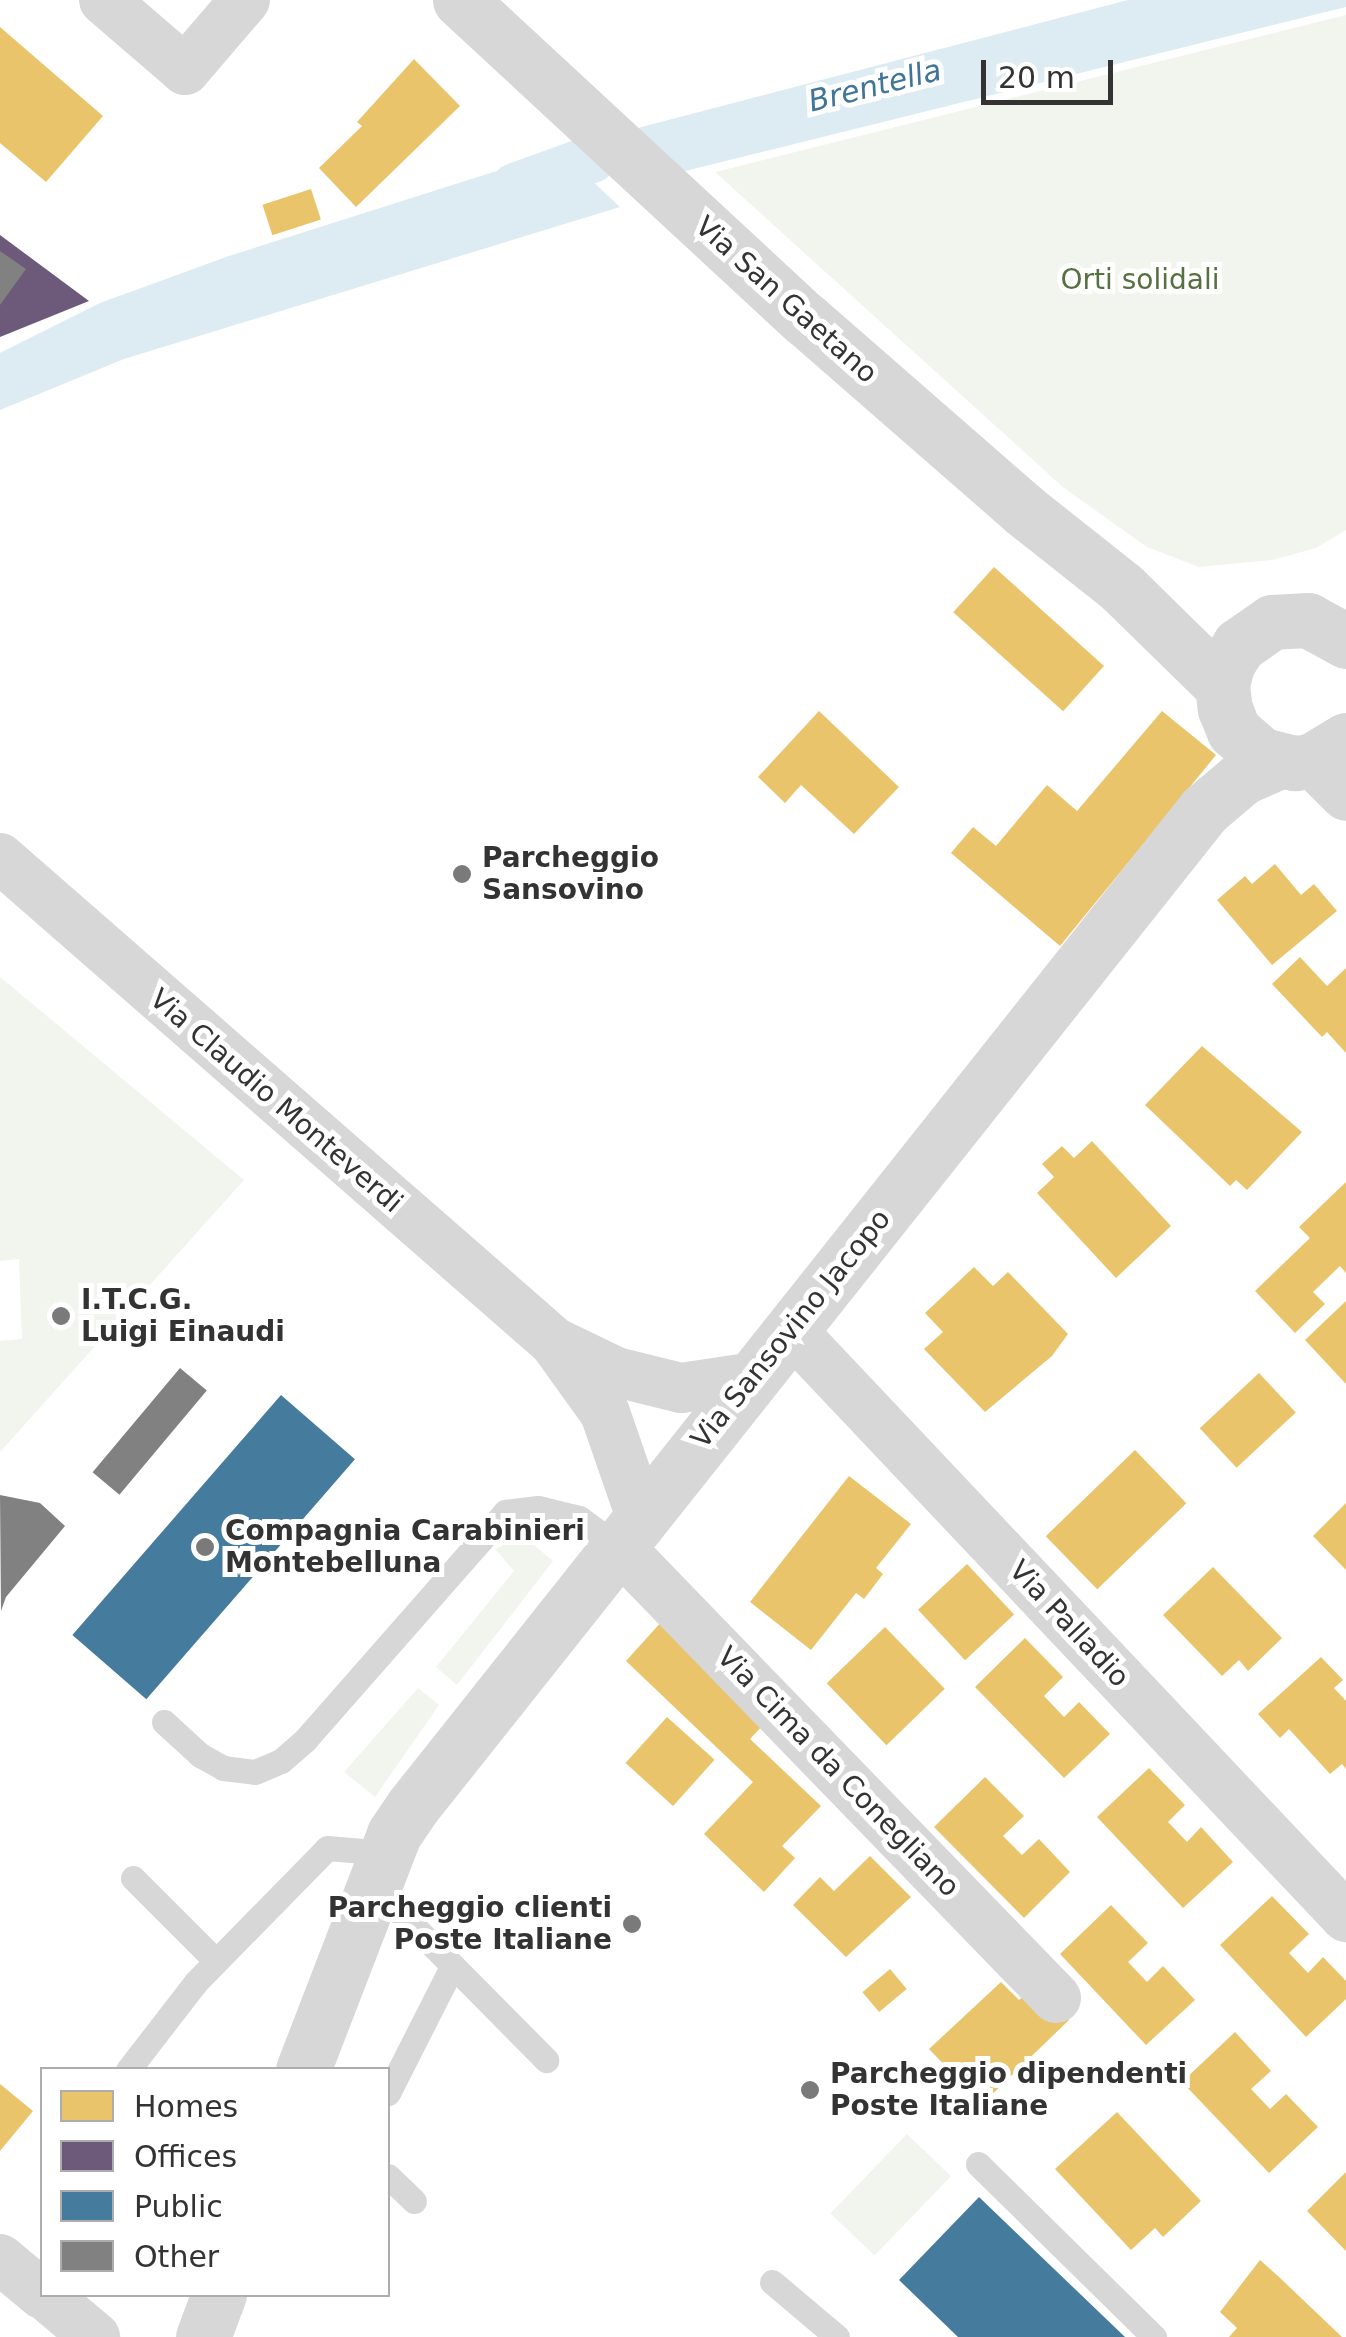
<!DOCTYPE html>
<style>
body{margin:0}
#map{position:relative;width:1346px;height:2337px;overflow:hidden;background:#fff;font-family:"DejaVu Sans",sans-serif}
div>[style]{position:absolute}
.green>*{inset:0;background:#f1f5ed;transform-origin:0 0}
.water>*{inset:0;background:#ddebf3}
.homes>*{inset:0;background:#e9c46a;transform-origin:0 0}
.offices>*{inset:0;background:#6d597a}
.public>*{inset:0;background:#457b9d;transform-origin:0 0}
.canal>*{height:48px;margin:-24px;padding:0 24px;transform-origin:24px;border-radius:24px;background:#ddebf3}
.building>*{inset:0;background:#818181;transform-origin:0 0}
.service>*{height:25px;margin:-12.5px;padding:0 12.5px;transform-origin:12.5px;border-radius:12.5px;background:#d7d7d7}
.minor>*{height:50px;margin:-25px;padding:0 25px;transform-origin:25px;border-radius:25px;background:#d7d7d7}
.tertiary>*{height:55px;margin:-27.5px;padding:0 27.5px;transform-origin:27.5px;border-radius:27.5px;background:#d7d7d7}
.dots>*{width:28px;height:28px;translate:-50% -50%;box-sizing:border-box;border:5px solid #fff;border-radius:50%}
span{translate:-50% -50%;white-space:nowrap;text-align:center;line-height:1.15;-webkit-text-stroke:10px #fff;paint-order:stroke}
.park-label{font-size:28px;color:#56703f}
.street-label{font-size:28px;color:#333}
.poi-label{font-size:28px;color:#333;font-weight:700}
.left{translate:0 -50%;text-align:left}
.right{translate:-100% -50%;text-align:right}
.water-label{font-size:30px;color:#3f7597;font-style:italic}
.legend{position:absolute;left:40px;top:2067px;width:350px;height:230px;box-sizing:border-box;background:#fff;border:2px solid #adadad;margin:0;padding:12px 18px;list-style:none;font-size:30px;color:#333}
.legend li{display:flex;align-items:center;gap:20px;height:50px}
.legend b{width:50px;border:2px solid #adadad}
.scale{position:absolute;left:981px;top:60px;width:132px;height:45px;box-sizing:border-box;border:5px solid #333;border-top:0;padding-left:12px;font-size:30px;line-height:35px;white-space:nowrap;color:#333;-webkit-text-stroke:8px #fff;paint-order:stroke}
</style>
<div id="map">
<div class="green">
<div style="clip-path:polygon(1346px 15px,1346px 530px,1316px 548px,1272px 560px,1199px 567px,1147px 547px,1064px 488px,715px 172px)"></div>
<div style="clip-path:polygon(0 977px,244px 1180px,0 1452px,0 1341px,22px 1339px,19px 1259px,0 1261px)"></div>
<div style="clip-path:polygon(523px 1536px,553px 1561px,457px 1685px,436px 1667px,514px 1571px,495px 1549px)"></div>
<div style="clip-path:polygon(418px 1688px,439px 1705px,375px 1797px,344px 1772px)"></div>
<div style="left:907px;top:2134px;width:61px;height:110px;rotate:44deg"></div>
</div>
<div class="water">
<div style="clip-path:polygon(1128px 0,1346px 0,1346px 7px,681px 172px,634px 129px)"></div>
<div style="clip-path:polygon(560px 151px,620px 207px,124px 359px,0 410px,0 353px,100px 303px,229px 256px)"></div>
</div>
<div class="homes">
<div style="clip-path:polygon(0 27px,103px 116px,46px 182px,0 143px)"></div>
<div style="clip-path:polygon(414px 59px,460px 106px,356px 207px,319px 168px,362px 126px,357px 122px)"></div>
<div style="left:311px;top:189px;width:32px;height:51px;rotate:72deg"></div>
<div style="left:994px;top:567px;width:148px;height:61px;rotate:42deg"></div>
<div style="clip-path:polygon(819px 711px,899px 787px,854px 834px,801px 785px,785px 803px,758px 777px)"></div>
<div style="clip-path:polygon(1162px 711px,1216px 755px,1060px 946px,951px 853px,973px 827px,996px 846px,1047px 785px,1077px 811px)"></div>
<div style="clip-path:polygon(1275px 864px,1301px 895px,1314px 884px,1337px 911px,1272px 965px,1217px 900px,1245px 876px,1252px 884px)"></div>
<div style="clip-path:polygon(1300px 957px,1327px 986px,1346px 968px,1346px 1053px,1327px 1032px,1322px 1037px,1272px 984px)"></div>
<div style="clip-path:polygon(1202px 1046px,1302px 1132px,1247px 1190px,1236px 1180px,1230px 1186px,1145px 1105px)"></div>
<div style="clip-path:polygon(1092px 1141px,1171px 1226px,1116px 1278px,1037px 1193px,1054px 1177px,1042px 1164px,1062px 1146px,1074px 1158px)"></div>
<div style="clip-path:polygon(1346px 1182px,1346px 1273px,1340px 1266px,1313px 1292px,1325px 1304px,1295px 1333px,1255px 1291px,1310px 1238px,1299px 1227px)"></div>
<div style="clip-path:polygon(974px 1267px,993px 1286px,1008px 1272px,1068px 1334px,1052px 1356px,985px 1412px,924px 1349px,943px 1332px,925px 1313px)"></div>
<div style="clip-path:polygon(1346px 1301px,1346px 1384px,1305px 1340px)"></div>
<div style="left:1259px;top:1373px;width:54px;height:81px;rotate:47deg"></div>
<div style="left:1135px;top:1450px;width:74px;height:124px;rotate:46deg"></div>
<div style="clip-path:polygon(849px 1476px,911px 1524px,876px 1568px,883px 1574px,864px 1599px,856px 1593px,811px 1650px,750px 1602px)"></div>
<div style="clip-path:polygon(1346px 1503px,1346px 1570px,1313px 1536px)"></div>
<div style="left:967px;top:1564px;width:69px;height:67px;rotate:47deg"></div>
<div style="clip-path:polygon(1213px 1567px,1282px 1638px,1248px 1671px,1239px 1660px,1222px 1676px,1163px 1615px)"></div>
<div style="clip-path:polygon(663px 1620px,776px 1711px,750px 1739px,821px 1806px,782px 1846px,795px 1858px,764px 1892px,704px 1834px,753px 1782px,626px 1661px)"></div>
<div style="left:885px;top:1627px;width:86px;height:81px;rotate:46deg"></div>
<div style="clip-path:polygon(1025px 1638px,1063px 1677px,1044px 1696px,1064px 1717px,1079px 1702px,1110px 1734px,1064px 1778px,975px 1687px)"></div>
<div style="clip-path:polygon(1321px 1657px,1343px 1680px,1334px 1688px,1346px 1701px,1346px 1769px,1342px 1764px,1330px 1774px,1289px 1729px,1280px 1738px,1258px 1714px)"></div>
<div style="left:667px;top:1717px;width:64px;height:62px;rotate:42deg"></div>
<div style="clip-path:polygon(1149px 1768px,1185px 1805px,1168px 1822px,1187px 1842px,1201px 1827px,1233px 1862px,1183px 1908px,1097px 1817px)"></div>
<div style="clip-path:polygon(985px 1777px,1024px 1816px,1003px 1836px,1022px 1855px,1039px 1839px,1070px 1872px,1024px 1918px,934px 1827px)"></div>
<div style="clip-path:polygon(870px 1856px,911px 1897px,846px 1957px,793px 1905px,820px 1877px,834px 1891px)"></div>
<div style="clip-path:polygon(1272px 1896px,1309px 1934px,1289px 1953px,1308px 1973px,1323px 1957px,1346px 1981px,1346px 1999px,1306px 2037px,1220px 1945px)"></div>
<div style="clip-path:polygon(1111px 1905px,1148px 1943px,1128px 1962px,1147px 1982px,1163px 1966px,1195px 2000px,1146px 2045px,1060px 1954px)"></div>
<div style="left:890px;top:1969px;width:26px;height:36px;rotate:50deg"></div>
<div style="clip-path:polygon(1001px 1982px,1019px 2000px,1035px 1985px,1069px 2020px,982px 2104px,929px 2049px)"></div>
<div style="clip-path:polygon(1235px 2032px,1271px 2071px,1251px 2089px,1270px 2109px,1286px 2094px,1318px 2127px,1269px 2173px,1182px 2082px)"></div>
<div style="clip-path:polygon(0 2084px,33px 2111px,0 2151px)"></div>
<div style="clip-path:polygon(1117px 2112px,1201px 2201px,1163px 2237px,1155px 2228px,1131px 2250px,1055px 2169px)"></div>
<div style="clip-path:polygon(1346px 2172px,1346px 2251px,1307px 2211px)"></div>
<div style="clip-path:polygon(1260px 2260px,1279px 2277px,1342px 2337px,1229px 2337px,1237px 2328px,1220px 2312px)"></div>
</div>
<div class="offices">
<div style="clip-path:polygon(0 235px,89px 301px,0 337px)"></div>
</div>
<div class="public">
<div style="left:281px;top:1395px;width:98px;height:318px;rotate:41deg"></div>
<div style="clip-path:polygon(979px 2197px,1125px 2337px,958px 2337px,899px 2280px)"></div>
</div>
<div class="canal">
<div style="left:515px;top:187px;width:82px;rotate:-20deg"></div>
</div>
<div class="building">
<div style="clip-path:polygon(0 251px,26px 269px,0 305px)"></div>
<div style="left:180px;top:1368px;width:35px;height:136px;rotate:40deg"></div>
<div style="clip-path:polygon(0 1495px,40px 1503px,65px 1526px,6px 1597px,1px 1611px)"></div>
</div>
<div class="service">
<div style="left:164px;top:1722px;width:49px;rotate:42.5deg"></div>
<div style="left:200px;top:1755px;width:26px;rotate:29deg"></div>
<div style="left:223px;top:1768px;width:32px;rotate:7deg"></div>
<div style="left:255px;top:1772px;width:28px;rotate:-23deg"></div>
<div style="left:281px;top:1761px;width:32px;rotate:-41deg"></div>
<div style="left:305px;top:1740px;width:303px;rotate:-48.7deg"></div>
<div style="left:505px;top:1512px;width:33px;rotate:-7deg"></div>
<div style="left:538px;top:1508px;width:42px;rotate:13.7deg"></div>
<div style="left:579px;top:1518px;width:49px;rotate:35.9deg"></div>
<div style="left:133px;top:1878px;width:117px;rotate:45deg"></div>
<div style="left:374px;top:1886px;width:245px;rotate:45.3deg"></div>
<div style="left:128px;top:2070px;width:111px;rotate:-52.3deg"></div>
<div style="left:196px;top:1982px;width:187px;rotate:-45.6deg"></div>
<div style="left:327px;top:1848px;width:60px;rotate:4.8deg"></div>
<div style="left:388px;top:2093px;width:141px;rotate:-63.1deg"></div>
<div style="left:978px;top:2164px;width:247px;rotate:44.5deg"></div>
<div style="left:388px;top:2176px;width:36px;rotate:44deg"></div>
<div style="left:772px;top:2282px;width:85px;rotate:40.2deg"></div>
</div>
<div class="minor">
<div style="left:104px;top:0;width:107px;rotate:40.8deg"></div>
<div style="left:185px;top:70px;width:92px;rotate:-49.4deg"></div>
<div style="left:1311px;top:761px;width:49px;rotate:45deg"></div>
<div style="left:0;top:858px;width:736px;rotate:41.14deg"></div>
<div style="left:554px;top:1342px;width:87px;rotate:54.3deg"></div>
<div style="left:605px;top:1413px;width:110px;rotate:70.9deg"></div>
<div style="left:791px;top:1330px;width:808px;rotate:46.61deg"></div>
<div style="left:558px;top:1344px;width:64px;rotate:25.8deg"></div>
<div style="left:616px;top:1372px;width:67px;rotate:13.8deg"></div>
<div style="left:681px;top:1388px;width:74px;rotate:-8.6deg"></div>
<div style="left:619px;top:1547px;width:628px;rotate:45.9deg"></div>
<div style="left:0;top:2259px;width:55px;rotate:39.8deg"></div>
<div style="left:44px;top:2294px;width:67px;rotate:40.1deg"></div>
</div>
<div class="tertiary">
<div style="left:460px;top:0;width:470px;rotate:42.8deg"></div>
<div style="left:805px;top:319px;width:292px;rotate:41.1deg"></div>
<div style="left:1025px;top:511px;width:124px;rotate:38.4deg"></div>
<div style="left:1122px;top:588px;width:140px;rotate:44.4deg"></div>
<div style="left:1346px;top:641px;width:43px;rotate:-151.1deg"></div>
<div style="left:1308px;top:620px;width:36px;rotate:177deg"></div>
<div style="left:1272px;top:622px;width:40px;rotate:145.1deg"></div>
<div style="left:1239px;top:645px;width:22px;rotate:122deg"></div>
<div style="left:1227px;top:664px;width:23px;rotate:103deg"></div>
<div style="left:1222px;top:686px;width:23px;rotate:83deg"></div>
<div style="left:1225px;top:709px;width:24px;rotate:68deg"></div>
<div style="left:1234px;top:731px;width:37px;rotate:41deg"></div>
<div style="left:1262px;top:755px;width:34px;rotate:14deg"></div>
<div style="left:1295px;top:763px;width:16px;rotate:-7deg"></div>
<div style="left:1311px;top:761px;width:41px;rotate:-31deg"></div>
<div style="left:303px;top:2070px;width:253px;rotate:-68.9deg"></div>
<div style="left:394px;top:1834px;width:34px;rotate:-56deg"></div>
<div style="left:413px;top:1806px;width:1272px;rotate:-51.54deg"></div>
<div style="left:1204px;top:810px;width:51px;rotate:-40.2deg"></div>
<div style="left:1243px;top:777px;width:40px;rotate:-23.4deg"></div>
<div style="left:203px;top:2337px;width:46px;rotate:-69.6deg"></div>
</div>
<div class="dots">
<div style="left:462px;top:874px;background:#7a7a7a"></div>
<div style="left:61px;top:1316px;background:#7a7a7a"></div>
<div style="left:205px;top:1547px;background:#7a7a7a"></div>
<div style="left:632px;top:1924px;background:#7a7a7a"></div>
<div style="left:810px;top:2090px;background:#7a7a7a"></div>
</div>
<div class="park-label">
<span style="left:1140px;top:280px">Orti solidali</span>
</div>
<div class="street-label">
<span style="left:786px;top:300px;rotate:42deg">Via San Gaetano</span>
<span style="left:276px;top:1101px;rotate:41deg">Via Claudio Monteverdi</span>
<span style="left:791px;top:1329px;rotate:-51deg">Via Sansovino Jacopo</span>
<span style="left:1069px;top:1624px;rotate:47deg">Via Palladio</span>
<span style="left:838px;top:1772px;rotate:46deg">Via Cima da Conegliano</span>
</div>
<div class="poi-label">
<span class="left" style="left:482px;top:874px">Parcheggio<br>Sansovino</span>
<span class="left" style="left:81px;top:1316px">I.T.C.G.<br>Luigi Einaudi</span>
<span class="left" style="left:225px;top:1547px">Compagnia Carabinieri<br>Montebelluna</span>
<span class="right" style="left:612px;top:1924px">Parcheggio clienti<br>Poste Italiane</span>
<span class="left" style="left:830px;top:2090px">Parcheggio dipendenti<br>Poste Italiane</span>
</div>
<div class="water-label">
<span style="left:875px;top:86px;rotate:-14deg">Brentella</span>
</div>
<ul class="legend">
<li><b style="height:28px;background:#e9c46a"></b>Homes</li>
<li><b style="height:28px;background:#6d597a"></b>Offices</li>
<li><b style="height:28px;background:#457b9d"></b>Public</li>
<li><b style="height:28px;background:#818181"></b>Other</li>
</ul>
<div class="scale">20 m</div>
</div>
